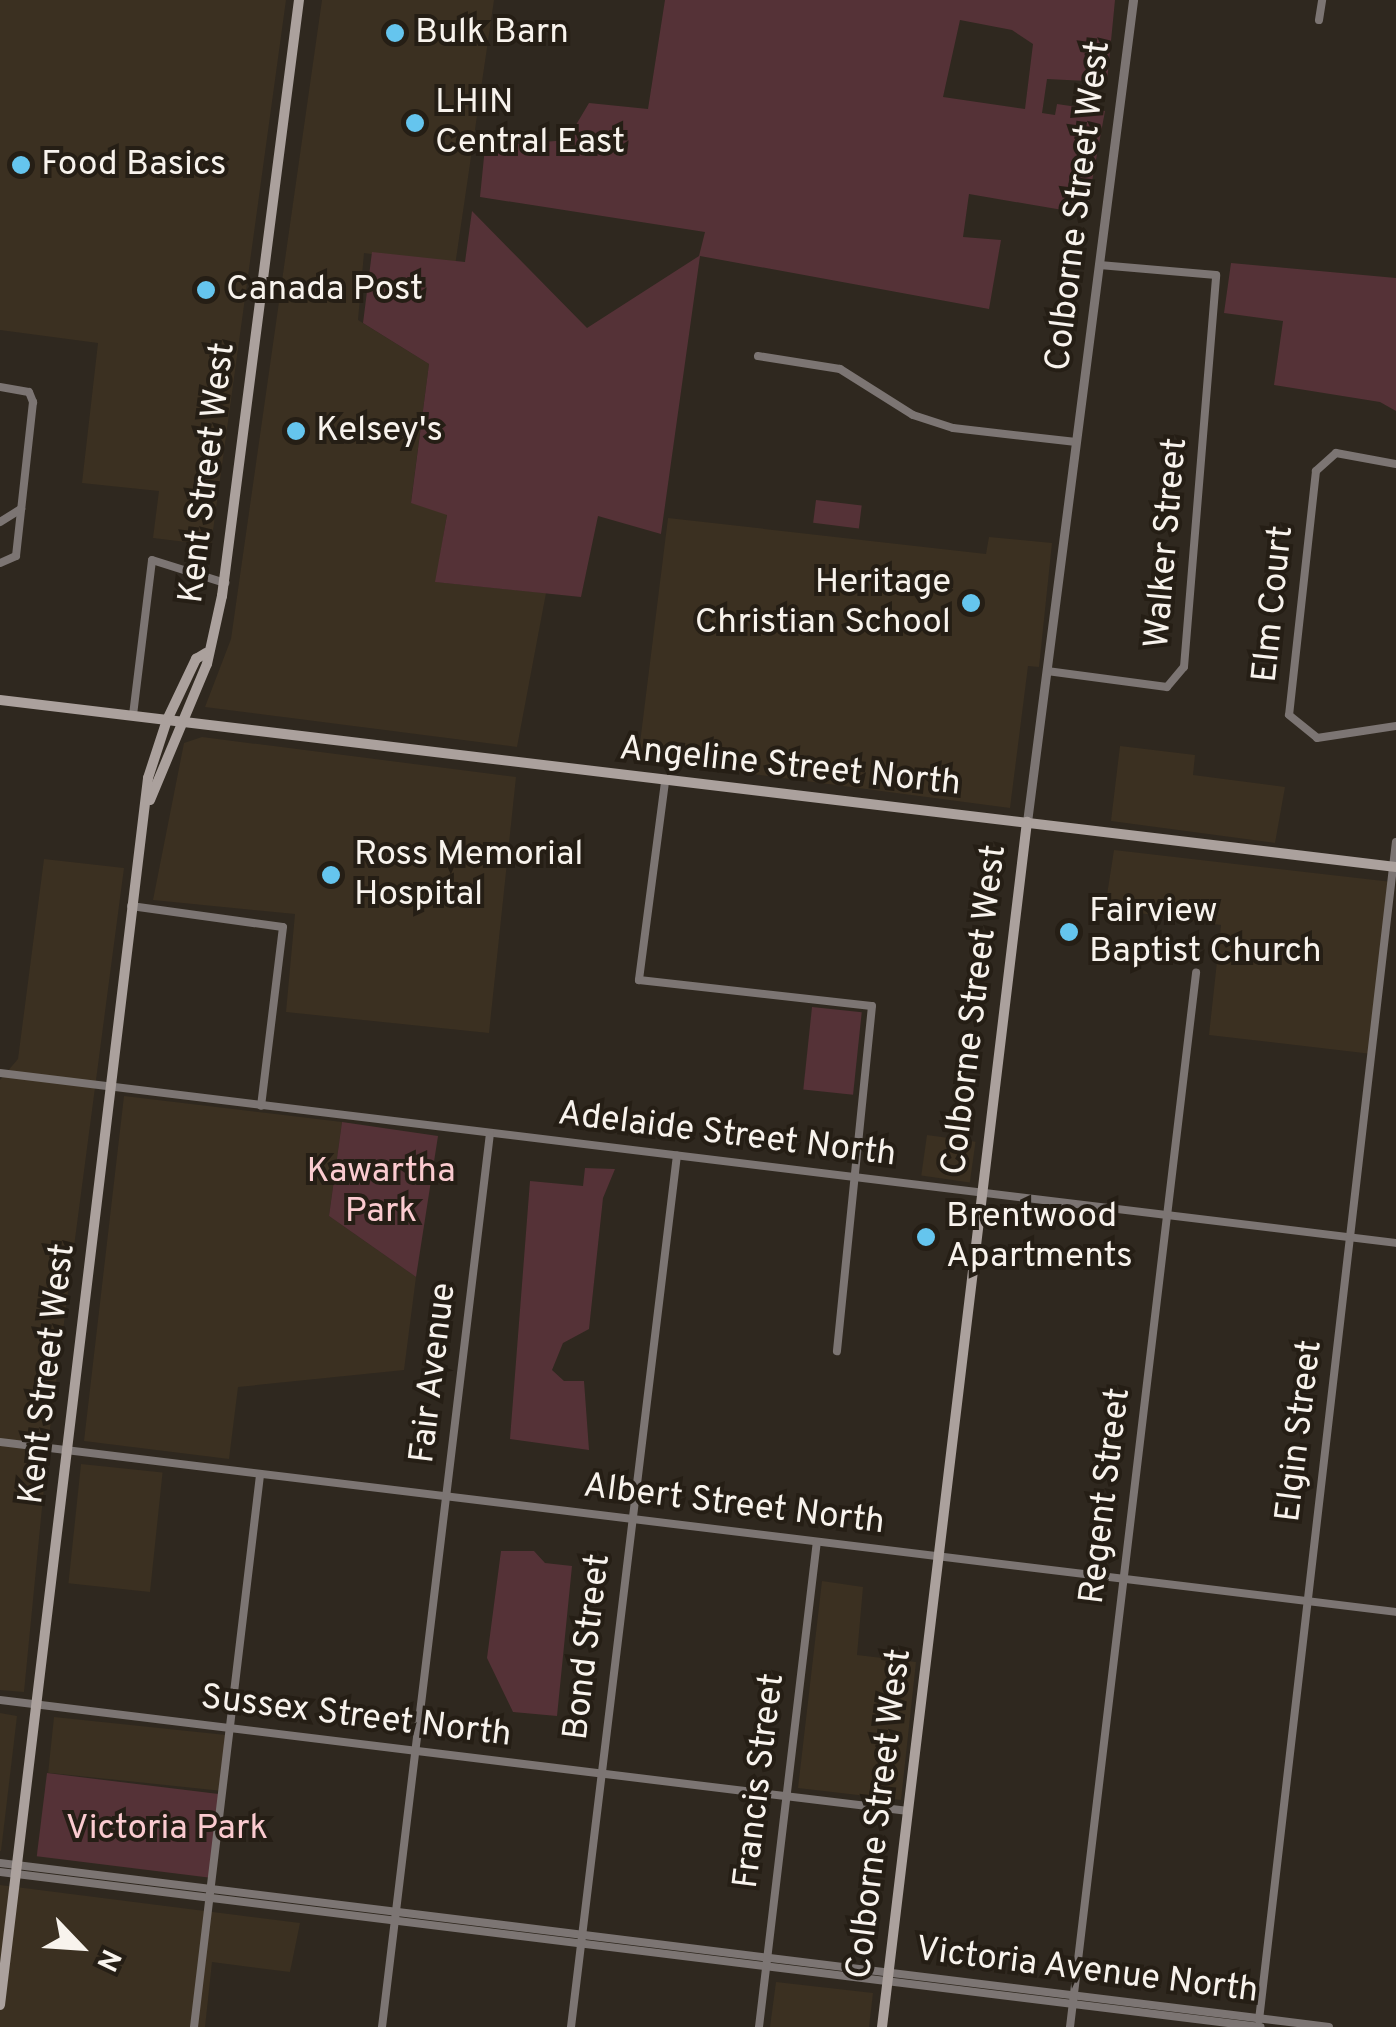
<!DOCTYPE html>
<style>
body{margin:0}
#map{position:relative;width:1396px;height:2027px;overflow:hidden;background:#2f281f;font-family:Overpass,sans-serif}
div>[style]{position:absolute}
.built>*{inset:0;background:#3b3021;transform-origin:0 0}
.green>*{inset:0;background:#553237;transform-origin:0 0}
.minor>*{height:8px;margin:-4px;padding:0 4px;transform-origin:4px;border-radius:4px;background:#7c7573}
.tertiary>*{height:9px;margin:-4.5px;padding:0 4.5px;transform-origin:4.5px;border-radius:4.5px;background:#7c7573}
.secondary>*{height:10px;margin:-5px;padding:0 5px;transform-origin:5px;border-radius:5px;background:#aba19d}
.dots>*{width:28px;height:28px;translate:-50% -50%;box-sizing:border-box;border:5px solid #251e15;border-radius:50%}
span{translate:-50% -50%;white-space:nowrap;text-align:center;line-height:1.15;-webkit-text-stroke:8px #251e15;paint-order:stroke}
.poi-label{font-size:35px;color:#f8f3ed}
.left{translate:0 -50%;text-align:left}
.right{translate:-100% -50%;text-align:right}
.street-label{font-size:35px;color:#f8f3ed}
.park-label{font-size:35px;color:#fbcbd0}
.north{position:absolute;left:30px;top:1897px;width:100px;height:100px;-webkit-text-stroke:8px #251e15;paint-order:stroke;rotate:115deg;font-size:28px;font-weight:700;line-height:40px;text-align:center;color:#f8f3ed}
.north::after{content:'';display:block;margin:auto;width:35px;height:45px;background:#f8f3ed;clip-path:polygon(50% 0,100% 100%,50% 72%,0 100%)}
</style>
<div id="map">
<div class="built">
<div style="clip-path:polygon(0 0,286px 0,211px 545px,153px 538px,159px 491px,82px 483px,98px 343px,0 330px)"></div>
<div style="clip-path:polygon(322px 0,494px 0,455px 266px,364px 253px,358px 320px,429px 364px,411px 502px,447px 514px,436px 582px,546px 593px,517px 747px,205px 707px,231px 639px)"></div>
<div style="clip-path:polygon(668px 518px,986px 554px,989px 537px,1052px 543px,1039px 667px,1028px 666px,1010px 808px,638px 759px)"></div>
<div style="clip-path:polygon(202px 737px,516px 777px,489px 1033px,286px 1012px,295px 914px,153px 900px,184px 743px)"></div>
<div style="clip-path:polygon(1120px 746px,1195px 755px,1193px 775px,1285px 787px,1275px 843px,1111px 821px)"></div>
<div style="clip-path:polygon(1114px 850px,1392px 882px,1372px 1054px,1209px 1035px,1221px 925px,1105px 908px)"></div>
<div style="clip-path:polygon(44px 859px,124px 868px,49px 1436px,24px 1692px,0 1690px,0 1080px,18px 1059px)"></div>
<div style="clip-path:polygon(124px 1096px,342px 1122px,329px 1216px,416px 1277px,404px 1370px,238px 1387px,229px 1459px,84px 1441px)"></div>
<div style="left:927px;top:1135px;width:49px;height:41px;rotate:8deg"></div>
<div style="left:81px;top:1464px;width:82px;height:120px;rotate:6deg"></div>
<div style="clip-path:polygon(822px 1581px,863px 1587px,857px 1655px,916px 1662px,901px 1800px,798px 1788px)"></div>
<div style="clip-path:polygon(0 1713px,17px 1716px,1px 1851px,0 1851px)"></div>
<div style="left:54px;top:1717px;width:173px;height:56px;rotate:6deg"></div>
<div style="clip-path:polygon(0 1885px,300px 1923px,290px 1972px,212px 1962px,205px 2027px,0 2027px)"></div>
<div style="clip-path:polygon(776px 1982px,873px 1993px,869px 2027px,770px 2027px)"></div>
</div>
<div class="green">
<div style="clip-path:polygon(evenodd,665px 0,1115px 0,1107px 82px,1047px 79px,1042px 113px,1055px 115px,1057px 104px,1105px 111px,1086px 214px,969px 194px,963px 237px,1001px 240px,989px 309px,700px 256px,661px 534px,598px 516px,581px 597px,435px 582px,447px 515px,411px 503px,429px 364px,363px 323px,372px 252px,465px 262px,472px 211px,587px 328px,699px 256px,705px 232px,480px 197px,485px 147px,567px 140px,589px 103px,648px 109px,665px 0,960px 20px,1012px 30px,1033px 44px,1025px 109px,943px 97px,960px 20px)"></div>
<div style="clip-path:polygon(1231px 263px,1396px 278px,1396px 411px,1380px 402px,1274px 385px,1283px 321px,1224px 313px)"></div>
<div style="left:816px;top:500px;width:46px;height:23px;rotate:7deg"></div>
<div style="left:812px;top:1007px;width:50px;height:83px;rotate:6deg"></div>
<div style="clip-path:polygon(342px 1122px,438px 1136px,416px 1277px,329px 1216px)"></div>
<div style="clip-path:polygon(585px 1168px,615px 1169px,603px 1198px,589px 1329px,563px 1343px,552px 1370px,564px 1381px,584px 1381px,589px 1450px,510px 1439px,530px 1181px,583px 1186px)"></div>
<div style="clip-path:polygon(501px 1551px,534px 1551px,545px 1563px,572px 1566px,557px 1716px,513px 1712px,487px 1658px)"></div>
<div style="left:47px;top:1773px;width:175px;height:84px;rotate:7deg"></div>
</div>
<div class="minor">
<div style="left:1319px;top:20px;width:20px;rotate:-81deg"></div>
<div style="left:758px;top:356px;width:83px;rotate:9deg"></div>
<div style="left:840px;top:369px;width:86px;rotate:32.2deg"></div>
<div style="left:913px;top:415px;width:42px;rotate:18deg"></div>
<div style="left:953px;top:428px;width:124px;rotate:6.5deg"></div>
<div style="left:0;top:387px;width:29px;rotate:10deg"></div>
<div style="left:29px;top:392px;width:11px;rotate:68deg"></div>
<div style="left:33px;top:402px;width:155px;rotate:96.3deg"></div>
<div style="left:16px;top:556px;width:17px;rotate:156deg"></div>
<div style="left:1396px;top:464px;width:61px;rotate:-169.6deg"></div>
<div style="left:1336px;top:453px;width:27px;rotate:138deg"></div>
<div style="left:1316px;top:471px;width:245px;rotate:96.3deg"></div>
<div style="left:1289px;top:715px;width:36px;rotate:39deg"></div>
<div style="left:1317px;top:738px;width:80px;rotate:-8.6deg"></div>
<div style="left:0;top:522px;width:25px;rotate:-32deg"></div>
<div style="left:1047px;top:671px;width:121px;rotate:7.6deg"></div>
<div style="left:1167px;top:687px;width:26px;rotate:-50deg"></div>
<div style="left:1184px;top:667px;width:393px;rotate:-85.3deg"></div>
<div style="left:1216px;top:275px;width:117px;rotate:-175.1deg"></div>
<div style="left:133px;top:715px;width:156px;rotate:-83deg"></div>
<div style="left:152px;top:560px;width:77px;rotate:17.5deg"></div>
<div style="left:665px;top:782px;width:200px;rotate:97.5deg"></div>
<div style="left:639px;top:980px;width:234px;rotate:6.4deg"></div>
<div style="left:872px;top:1006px;width:347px;rotate:95.8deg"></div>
<div style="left:131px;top:906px;width:153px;rotate:7.9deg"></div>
<div style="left:283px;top:927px;width:180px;rotate:97deg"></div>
<div style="left:0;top:1073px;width:1406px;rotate:6.94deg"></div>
<div style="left:0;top:1442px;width:1406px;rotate:6.94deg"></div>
<div style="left:0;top:1700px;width:915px;rotate:6.97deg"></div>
<div style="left:0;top:1863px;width:1339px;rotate:7.03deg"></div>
<div style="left:0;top:1872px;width:1270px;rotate:7.01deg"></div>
<div style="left:1259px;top:2020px;width:1186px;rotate:-83.37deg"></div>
<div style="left:194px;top:2027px;width:556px;rotate:-83.18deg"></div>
<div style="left:382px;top:2027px;width:900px;rotate:-83.11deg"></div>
<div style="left:571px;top:2027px;width:878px;rotate:-83.07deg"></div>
<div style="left:759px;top:2027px;width:488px;rotate:-83.2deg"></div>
<div style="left:1070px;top:2027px;width:1062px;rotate:-83.18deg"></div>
</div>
<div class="tertiary">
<div style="left:1027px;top:822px;width:829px;rotate:-82.65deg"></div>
</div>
<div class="secondary">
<div style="left:0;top:700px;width:1406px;rotate:6.82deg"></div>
<div style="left:150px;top:800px;width:147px;rotate:-67.3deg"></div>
<div style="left:207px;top:664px;width:70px;rotate:-77.6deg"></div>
<div style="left:222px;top:596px;width:601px;rotate:-82.64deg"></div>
<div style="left:0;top:2005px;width:1236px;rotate:-83.12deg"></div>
<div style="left:148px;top:778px;width:61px;rotate:-71.9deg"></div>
<div style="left:167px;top:720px;width:68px;rotate:-64.6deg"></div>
<div style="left:196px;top:659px;width:12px;rotate:-31deg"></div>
<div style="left:882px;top:2027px;width:1214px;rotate:-83.14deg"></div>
</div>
<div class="dots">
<div style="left:395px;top:33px;background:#65c5ee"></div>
<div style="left:415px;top:123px;background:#65c5ee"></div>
<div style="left:21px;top:165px;background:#65c5ee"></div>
<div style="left:206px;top:290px;background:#65c5ee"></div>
<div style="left:296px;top:431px;background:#65c5ee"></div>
<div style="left:971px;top:603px;background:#65c5ee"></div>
<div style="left:331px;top:875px;background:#65c5ee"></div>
<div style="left:1069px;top:932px;background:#65c5ee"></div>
<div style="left:926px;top:1237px;background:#65c5ee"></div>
</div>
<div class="poi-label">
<span class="left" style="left:415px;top:33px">Bulk Barn</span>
<span class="left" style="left:435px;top:123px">LHIN<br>Central East</span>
<span class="left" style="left:41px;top:165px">Food Basics</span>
<span class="left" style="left:226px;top:290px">Canada Post</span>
<span class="left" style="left:316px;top:431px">Kelsey's</span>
<span class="right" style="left:951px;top:603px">Heritage<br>Christian School</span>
<span class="left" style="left:354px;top:875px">Ross Memorial<br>Hospital</span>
<span class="left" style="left:1089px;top:932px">Fairview<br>Baptist Church</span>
<span class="left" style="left:946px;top:1237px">Brentwood<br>Apartments</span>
</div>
<div class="street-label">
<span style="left:1079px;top:206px;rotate:-83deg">Colborne Street West</span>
<span style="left:208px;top:473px;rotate:-83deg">Kent Street West</span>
<span style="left:1167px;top:543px;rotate:-85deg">Walker Street</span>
<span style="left:1274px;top:604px;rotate:-84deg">Elm Court</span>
<span style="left:790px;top:767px;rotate:6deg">Angeline Street North</span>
<span style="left:975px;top:1010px;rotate:-83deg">Colborne Street West</span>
<span style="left:727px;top:1135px;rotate:7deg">Adelaide Street North</span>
<span style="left:434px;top:1373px;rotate:-83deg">Fair Avenue</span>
<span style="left:48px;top:1374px;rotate:-83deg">Kent Street West</span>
<span style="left:1300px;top:1431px;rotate:-83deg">Elgin Street</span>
<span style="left:1106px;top:1496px;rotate:-83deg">Regent Street</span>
<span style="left:734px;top:1505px;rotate:7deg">Albert Street North</span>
<span style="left:588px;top:1647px;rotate:-83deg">Bond Street</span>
<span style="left:356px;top:1717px;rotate:7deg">Sussex Street North</span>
<span style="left:760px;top:1781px;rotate:-83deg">Francis Street</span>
<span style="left:880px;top:1814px;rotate:-83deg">Colborne Street West</span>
<span style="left:1087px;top:1971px;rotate:7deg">Victoria Avenue North</span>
</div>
<div class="park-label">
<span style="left:381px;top:1192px">Kawartha<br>Park</span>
<span style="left:167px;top:1829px">Victoria Park</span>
</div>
<div class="north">N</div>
</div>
